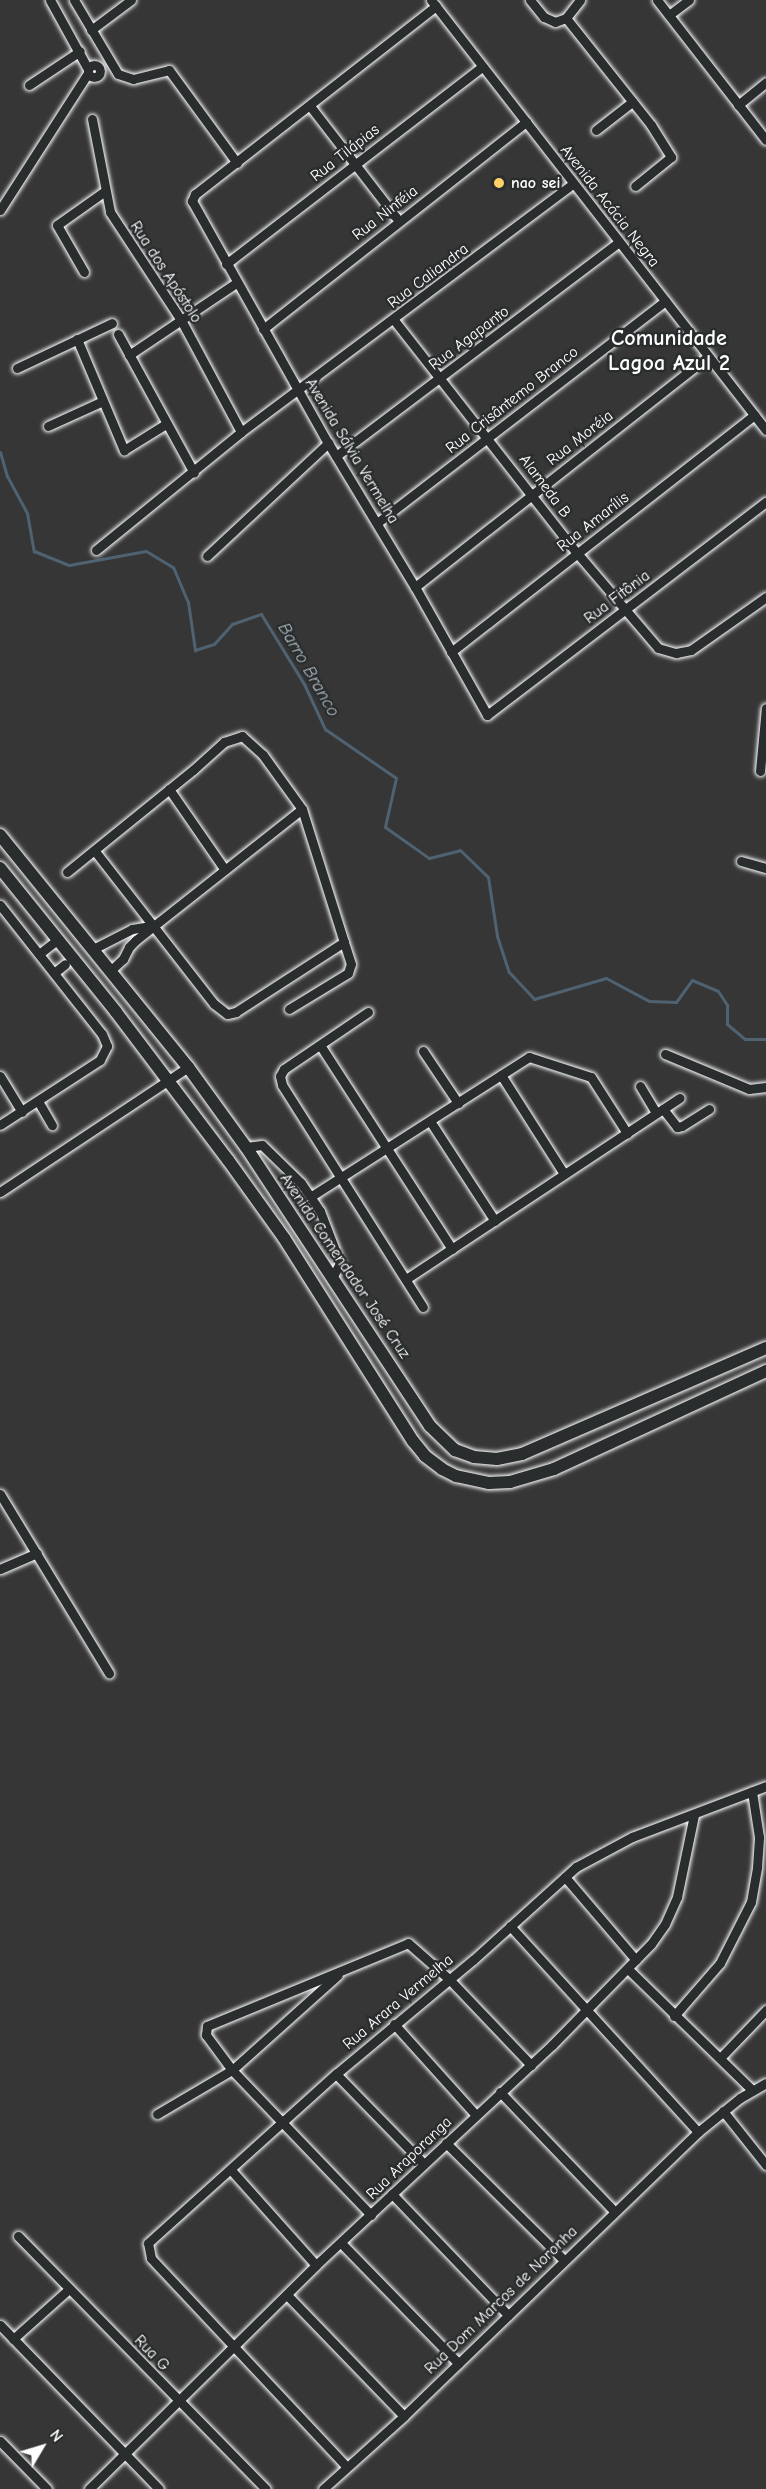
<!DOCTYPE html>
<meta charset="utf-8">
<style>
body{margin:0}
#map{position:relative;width:766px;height:2489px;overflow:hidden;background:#373636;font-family:"Comic Neue",sans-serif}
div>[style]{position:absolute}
.stream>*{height:3px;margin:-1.5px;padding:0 1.5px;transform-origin:1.5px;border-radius:1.5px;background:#4e6271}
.roads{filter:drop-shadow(0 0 2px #fff) drop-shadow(0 0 2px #fff)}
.minor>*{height:9px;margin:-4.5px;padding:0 4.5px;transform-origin:4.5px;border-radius:4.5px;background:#2a2d2e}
.minor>.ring{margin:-4.5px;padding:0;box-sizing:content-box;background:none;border:9px solid #2a2d2e;border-radius:50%}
.tertiary>*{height:12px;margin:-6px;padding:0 6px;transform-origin:6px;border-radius:6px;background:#2a2d2e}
.dots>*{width:16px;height:16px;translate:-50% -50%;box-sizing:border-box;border:3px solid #2a2d2e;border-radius:50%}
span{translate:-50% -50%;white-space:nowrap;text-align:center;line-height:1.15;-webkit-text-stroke:5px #2a2d2e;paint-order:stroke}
.street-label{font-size:16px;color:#fff}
.poi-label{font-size:16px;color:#fff;font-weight:700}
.left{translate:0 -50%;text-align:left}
.water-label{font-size:18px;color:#afb8bf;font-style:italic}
.district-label{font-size:22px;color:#fff;font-weight:700}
.north{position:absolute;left:12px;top:2417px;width:60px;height:60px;-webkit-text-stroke:4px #2a2d2e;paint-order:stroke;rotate:52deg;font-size:16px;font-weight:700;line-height:24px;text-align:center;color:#fff}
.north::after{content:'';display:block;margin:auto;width:21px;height:27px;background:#fff;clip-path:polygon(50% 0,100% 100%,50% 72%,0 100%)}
</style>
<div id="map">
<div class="stream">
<div style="left:0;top:452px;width:25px;rotate:74deg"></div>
<div style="left:7px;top:476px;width:42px;rotate:61.6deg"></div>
<div style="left:27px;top:513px;width:39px;rotate:80deg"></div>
<div style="left:34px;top:551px;width:38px;rotate:22deg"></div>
<div style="left:69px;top:565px;width:78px;rotate:-10.3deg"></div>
<div style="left:146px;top:551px;width:31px;rotate:31deg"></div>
<div style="left:173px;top:567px;width:38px;rotate:67deg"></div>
<div style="left:188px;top:602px;width:49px;rotate:81.7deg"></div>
<div style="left:195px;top:650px;width:20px;rotate:-18deg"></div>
<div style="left:214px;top:644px;width:27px;rotate:-48deg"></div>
<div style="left:232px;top:624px;width:31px;rotate:-19deg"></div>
<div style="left:261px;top:614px;width:82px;rotate:58.4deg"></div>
<div style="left:304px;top:684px;width:50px;rotate:65deg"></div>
<div style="left:325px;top:729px;width:86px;rotate:34.6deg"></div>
<div style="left:396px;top:778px;width:50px;rotate:102.7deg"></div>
<div style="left:385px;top:827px;width:54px;rotate:35.2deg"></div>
<div style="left:429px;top:858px;width:32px;rotate:-14deg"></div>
<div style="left:460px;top:850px;width:39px;rotate:44deg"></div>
<div style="left:488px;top:877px;width:60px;rotate:81.3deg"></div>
<div style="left:497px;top:936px;width:38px;rotate:72deg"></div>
<div style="left:509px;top:972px;width:37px;rotate:47deg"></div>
<div style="left:534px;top:999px;width:75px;rotate:-16.3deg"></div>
<div style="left:606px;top:978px;width:49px;rotate:28.1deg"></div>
<div style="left:649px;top:1001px;width:27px;rotate:2deg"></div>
<div style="left:676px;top:1002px;width:27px;rotate:-54deg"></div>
<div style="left:692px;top:980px;width:28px;rotate:23deg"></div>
<div style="left:718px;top:991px;width:17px;rotate:57deg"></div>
<div style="left:727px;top:1005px;width:19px;rotate:90deg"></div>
<div style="left:727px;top:1024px;width:23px;rotate:40deg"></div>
<div style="left:745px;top:1039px;width:21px"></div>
</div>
<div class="roads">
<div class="minor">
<div style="left:50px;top:0;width:79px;rotate:61.2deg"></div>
<div style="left:74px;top:0;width:86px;rotate:59.3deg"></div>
<div style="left:118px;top:74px;width:16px;rotate:18deg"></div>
<div style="left:133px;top:79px;width:37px;rotate:-14deg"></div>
<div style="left:169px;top:70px;width:115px;rotate:53.8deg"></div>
<div style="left:431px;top:0;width:545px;rotate:52.08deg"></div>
<div style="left:530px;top:0;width:22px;rotate:51deg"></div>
<div style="left:544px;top:17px;width:12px;rotate:24deg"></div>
<div style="left:555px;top:22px;width:12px;rotate:-20deg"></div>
<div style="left:566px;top:18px;width:23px;rotate:-52deg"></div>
<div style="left:657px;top:0;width:177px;rotate:52.1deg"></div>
<div style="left:436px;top:6px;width:306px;rotate:142deg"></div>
<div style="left:195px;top:194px;width:8px;rotate:113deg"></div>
<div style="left:192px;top:201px;width:278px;rotate:60.7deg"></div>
<div style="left:328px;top:443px;width:168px;rotate:58.9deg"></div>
<div style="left:415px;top:587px;width:147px;rotate:60.6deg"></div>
<div style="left:487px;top:715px;width:351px;rotate:-37.4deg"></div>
<div style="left:669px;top:15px;width:25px;rotate:-37deg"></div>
<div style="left:566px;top:18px;width:137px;rotate:51.5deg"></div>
<div style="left:651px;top:125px;width:38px;rotate:58deg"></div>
<div style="left:671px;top:157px;width:46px;rotate:141.1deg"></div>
<div style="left:91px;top:30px;width:50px;rotate:-36.9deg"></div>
<div class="ring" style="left:88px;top:65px;width:3px;height:3px"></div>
<div style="left:29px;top:85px;width:61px;rotate:-33.7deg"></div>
<div style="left:738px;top:105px;width:36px;rotate:-39deg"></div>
<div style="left:310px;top:106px;width:145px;rotate:52.3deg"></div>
<div style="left:92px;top:119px;width:95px;rotate:79deg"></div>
<div style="left:110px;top:212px;width:129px;rotate:56.7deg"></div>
<div style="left:181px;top:320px;width:127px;rotate:61.8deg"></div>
<div style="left:596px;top:130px;width:46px;rotate:-37.9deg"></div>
<div style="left:0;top:210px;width:163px;rotate:-57.3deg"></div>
<div style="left:226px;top:264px;width:323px;rotate:-37.6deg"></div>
<div style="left:84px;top:272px;width:54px;rotate:-119.9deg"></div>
<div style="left:57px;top:225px;width:59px;rotate:-35.3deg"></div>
<div style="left:394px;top:320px;width:296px;rotate:51.9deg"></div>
<div style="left:577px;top:553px;width:125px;rotate:49.5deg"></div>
<div style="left:658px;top:648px;width:19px;rotate:16deg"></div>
<div style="left:676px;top:653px;width:15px;rotate:-11deg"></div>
<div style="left:691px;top:650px;width:92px;rotate:-35.2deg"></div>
<div style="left:263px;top:329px;width:335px;rotate:-38.2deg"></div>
<div style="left:118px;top:334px;width:158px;rotate:61.3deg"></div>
<div style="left:77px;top:339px;width:121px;rotate:67.1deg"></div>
<div style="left:124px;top:450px;width:49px;rotate:-31.8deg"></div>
<div style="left:129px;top:355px;width:129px;rotate:-33.9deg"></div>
<div style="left:17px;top:368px;width:105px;rotate:-25.3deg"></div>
<div style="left:48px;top:426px;width:60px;rotate:-24.4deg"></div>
<div style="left:336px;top:456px;width:355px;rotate:-37.1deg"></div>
<div style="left:377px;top:523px;width:364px;rotate:-37.6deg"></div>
<div style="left:96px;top:550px;width:187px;rotate:-39.1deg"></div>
<div style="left:241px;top:432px;width:414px;rotate:-36.8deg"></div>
<div style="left:207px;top:556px;width:166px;rotate:-43deg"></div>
<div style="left:415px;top:587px;width:372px;rotate:-38.2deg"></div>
<div style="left:451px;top:652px;width:385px;rotate:-38deg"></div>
<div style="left:760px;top:771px;width:63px;rotate:-84.6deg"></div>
<div style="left:169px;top:789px;width:98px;rotate:55.3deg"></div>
<div style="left:741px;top:861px;width:26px;rotate:16deg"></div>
<div style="left:67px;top:872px;width:162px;rotate:-39deg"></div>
<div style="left:193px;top:770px;width:42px;rotate:-42.1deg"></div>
<div style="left:224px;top:742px;width:19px;rotate:-18deg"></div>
<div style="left:242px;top:736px;width:28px;rotate:42deg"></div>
<div style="left:263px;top:755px;width:67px;rotate:54.2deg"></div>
<div style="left:302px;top:809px;width:139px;rotate:72.5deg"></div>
<div style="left:344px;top:942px;width:129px;rotate:147.1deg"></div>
<div style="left:236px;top:1012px;width:9px;rotate:167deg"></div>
<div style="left:227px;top:1014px;width:16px;rotate:-142deg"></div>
<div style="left:214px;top:1004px;width:194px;rotate:-127.9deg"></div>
<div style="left:0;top:905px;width:164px;rotate:51.7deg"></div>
<div style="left:102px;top:1034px;width:13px;rotate:67deg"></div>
<div style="left:107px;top:1046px;width:16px;rotate:117deg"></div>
<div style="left:100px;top:1060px;width:119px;rotate:147deg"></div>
<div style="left:93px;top:949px;width:44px;rotate:-27.1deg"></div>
<div style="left:132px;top:929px;width:19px;rotate:-9deg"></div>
<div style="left:39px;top:954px;width:24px;rotate:-38deg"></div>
<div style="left:110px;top:971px;width:18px;rotate:-43deg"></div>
<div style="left:123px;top:959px;width:13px;rotate:-63deg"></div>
<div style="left:129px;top:947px;width:10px;rotate:-45deg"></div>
<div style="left:136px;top:940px;width:211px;rotate:-38.3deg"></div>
<div style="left:54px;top:973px;width:14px;rotate:-39deg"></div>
<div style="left:289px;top:1009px;width:69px;rotate:-31.4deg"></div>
<div style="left:348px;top:973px;width:9px;rotate:-72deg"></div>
<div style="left:351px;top:964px;width:23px;rotate:-108deg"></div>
<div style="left:368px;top:1012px;width:102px;rotate:145.8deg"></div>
<div style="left:284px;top:1069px;width:8px;rotate:120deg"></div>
<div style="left:280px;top:1076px;width:9px;rotate:77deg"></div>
<div style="left:282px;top:1085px;width:263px;rotate:57.6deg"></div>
<div style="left:320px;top:1045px;width:243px;rotate:57.1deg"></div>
<div style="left:423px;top:1051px;width:63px;rotate:56.1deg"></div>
<div style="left:665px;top:1054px;width:91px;rotate:22.6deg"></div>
<div style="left:749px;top:1089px;width:17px;rotate:-7deg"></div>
<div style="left:501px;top:1075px;width:117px;rotate:57.5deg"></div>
<div style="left:0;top:1076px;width:42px;rotate:58.6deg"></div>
<div style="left:640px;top:1086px;width:31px;rotate:59deg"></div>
<div style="left:38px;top:1101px;width:28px;rotate:60deg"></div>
<div style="left:663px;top:1109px;width:23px;rotate:52deg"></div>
<div style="left:677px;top:1127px;width:5px;rotate:-11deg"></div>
<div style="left:682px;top:1126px;width:32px;rotate:-32deg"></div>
<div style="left:430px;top:1121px;width:119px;rotate:57deg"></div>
<div style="left:246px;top:1147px;width:16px;rotate:-7deg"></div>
<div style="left:262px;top:1145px;width:54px;rotate:44.3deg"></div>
<div style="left:301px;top:1183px;width:34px;rotate:56deg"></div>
<div style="left:320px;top:1211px;width:56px;rotate:69deg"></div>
<div style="left:340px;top:1263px;width:15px;rotate:118deg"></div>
<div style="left:0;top:1192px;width:226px;rotate:-33.6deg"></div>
<div style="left:310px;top:1197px;width:260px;rotate:-32.6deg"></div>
<div style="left:529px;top:1057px;width:65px;rotate:17.9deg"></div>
<div style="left:591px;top:1077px;width:67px;rotate:57.3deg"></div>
<div style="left:406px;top:1279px;width:328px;rotate:-33.5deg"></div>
<div style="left:0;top:1494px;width:210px;rotate:58.7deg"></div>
<div style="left:0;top:1569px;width:40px;rotate:-23.4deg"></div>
<div style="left:565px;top:1877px;width:109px;rotate:49.5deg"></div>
<div style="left:510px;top:1926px;width:279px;rotate:47.6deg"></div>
<div style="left:628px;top:1969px;width:173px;rotate:44.3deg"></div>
<div style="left:674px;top:2016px;width:70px;rotate:-49deg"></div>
<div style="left:720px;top:1963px;width:68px;rotate:-63.1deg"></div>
<div style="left:751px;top:1902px;width:36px;rotate:-80deg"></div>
<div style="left:757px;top:1867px;width:30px;rotate:-86deg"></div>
<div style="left:759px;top:1837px;width:46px;rotate:-98.8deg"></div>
<div style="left:394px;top:2024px;width:122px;rotate:48deg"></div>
<div style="left:721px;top:2057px;width:65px;rotate:-46.2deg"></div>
<div style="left:336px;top:2074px;width:124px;rotate:45.7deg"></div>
<div style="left:500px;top:2092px;width:165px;rotate:46.2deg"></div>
<div style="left:723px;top:2111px;width:69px;rotate:51.5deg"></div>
<div style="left:157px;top:2114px;width:87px;rotate:-30.4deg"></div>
<div style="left:232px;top:2070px;width:142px;rotate:-41.9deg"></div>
<div style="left:446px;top:2143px;width:166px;rotate:44.8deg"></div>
<div style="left:231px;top:2170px;width:127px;rotate:48.2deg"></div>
<div style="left:392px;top:2194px;width:168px;rotate:46.2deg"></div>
<div style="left:371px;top:2215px;width:201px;rotate:-133.8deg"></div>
<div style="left:232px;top:2070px;width:44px;rotate:-126.6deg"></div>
<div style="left:206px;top:2035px;width:9px;rotate:-84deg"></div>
<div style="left:207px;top:2026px;width:217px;rotate:-22.4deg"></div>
<div style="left:408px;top:1943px;width:55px;rotate:41.3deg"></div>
<div style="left:449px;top:1979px;width:119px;rotate:46.4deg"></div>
<div style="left:18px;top:2236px;width:354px;rotate:45.6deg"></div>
<div style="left:341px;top:2243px;width:168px;rotate:45.7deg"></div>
<div style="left:287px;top:2295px;width:168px;rotate:46deg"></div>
<div style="left:0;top:2325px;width:228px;rotate:45.9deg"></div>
<div style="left:13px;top:2339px;width:75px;rotate:-41.8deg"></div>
<div style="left:0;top:2441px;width:67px;rotate:45.6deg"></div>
<div style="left:346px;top:2466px;width:285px;rotate:-133.2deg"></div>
<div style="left:151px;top:2258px;width:15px;rotate:-101deg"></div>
<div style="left:148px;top:2243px;width:253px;rotate:-42deg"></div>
<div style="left:336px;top:2074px;width:178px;rotate:-39.8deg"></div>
<div style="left:473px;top:1960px;width:139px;rotate:-42.1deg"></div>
<div style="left:576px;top:1867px;width:64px;rotate:-28.2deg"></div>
<div style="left:632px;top:1837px;width:143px;rotate:-20.8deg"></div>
<div style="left:89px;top:2489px;width:319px;rotate:-44.6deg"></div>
<div style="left:316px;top:2265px;width:323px;rotate:-43deg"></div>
<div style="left:552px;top:2045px;width:141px;rotate:-45.6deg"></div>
<div style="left:651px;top:1944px;width:24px;rotate:-55deg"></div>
<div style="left:665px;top:1924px;width:30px;rotate:-66deg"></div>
<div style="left:677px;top:1897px;width:84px;rotate:-78.3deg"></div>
<div style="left:323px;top:2489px;width:109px;rotate:-42deg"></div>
<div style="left:404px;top:2416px;width:409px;rotate:-44deg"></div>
<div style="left:698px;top:2132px;width:54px;rotate:-39deg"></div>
<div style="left:740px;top:2098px;width:30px;rotate:-30deg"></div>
</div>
<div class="tertiary">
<div style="left:0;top:835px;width:299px;rotate:51deg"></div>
<div style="left:188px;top:1067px;width:99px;rotate:54.1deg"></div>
<div style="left:246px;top:1147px;width:334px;rotate:56.6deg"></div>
<div style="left:430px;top:1426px;width:35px;rotate:44deg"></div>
<div style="left:455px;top:1450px;width:20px;rotate:20deg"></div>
<div style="left:474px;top:1457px;width:23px;rotate:5deg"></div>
<div style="left:497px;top:1459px;width:25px;rotate:-11deg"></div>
<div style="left:522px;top:1454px;width:266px;rotate:-23.5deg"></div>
<div style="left:0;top:868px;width:185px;rotate:51.1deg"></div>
<div style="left:116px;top:1012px;width:186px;rotate:52.9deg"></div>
<div style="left:228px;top:1160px;width:96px;rotate:54.3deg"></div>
<div style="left:284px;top:1238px;width:241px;rotate:57.6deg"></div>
<div style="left:413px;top:1441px;width:19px;rotate:51deg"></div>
<div style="left:425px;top:1456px;width:21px;rotate:37deg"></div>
<div style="left:442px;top:1469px;width:16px;rotate:27deg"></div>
<div style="left:456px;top:1476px;width:34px;rotate:12deg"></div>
<div style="left:489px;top:1483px;width:21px;rotate:-3deg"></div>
<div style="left:510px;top:1482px;width:46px;rotate:-16.5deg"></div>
<div style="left:554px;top:1469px;width:234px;rotate:-24.8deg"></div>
</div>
</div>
<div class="dots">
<div style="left:499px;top:183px;background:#ffd166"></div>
</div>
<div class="street-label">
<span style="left:345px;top:153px;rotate:-38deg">Rua Tilápias</span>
<span style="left:610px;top:206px;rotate:52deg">Avenida Acácia Negra</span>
<span style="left:385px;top:213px;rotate:-38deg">Rua Ninféia</span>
<span style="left:166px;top:272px;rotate:57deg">Rua dos Apóstolo</span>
<span style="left:428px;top:276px;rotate:-37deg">Rua Caliandra</span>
<span style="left:469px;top:338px;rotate:-37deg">Rua Agapanto</span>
<span style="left:512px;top:400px;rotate:-38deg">Rua Crisântemo Branco</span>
<span style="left:580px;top:438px;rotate:-38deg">Rua Moréia</span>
<span style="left:352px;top:451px;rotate:59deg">Avenida Sálvia Vermelha</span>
<span style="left:545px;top:486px;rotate:53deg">Alameda B</span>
<span style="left:593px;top:522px;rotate:-38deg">Rua Amarílis</span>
<span style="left:617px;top:597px;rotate:-37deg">Rua Fitônia</span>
<span style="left:345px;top:1266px;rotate:56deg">Avenida Comendador José Cruz</span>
<span style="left:398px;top:2002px;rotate:-40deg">Rua Arara Vermelha</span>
<span style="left:409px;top:2158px;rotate:-44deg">Rua Araporanga</span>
<span style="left:501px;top:2300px;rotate:-44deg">Rua Dom Marcos de Noronha</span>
<span style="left:152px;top:2353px;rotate:46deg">Rua G</span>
</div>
<div class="poi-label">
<span class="left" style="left:511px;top:183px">nao sei</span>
</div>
<div class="water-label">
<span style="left:308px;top:670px;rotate:60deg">Barro Branco</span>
</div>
<div class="district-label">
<span style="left:669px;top:351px">Comunidade<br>Lagoa Azul 2</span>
</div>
<div class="north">N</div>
</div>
